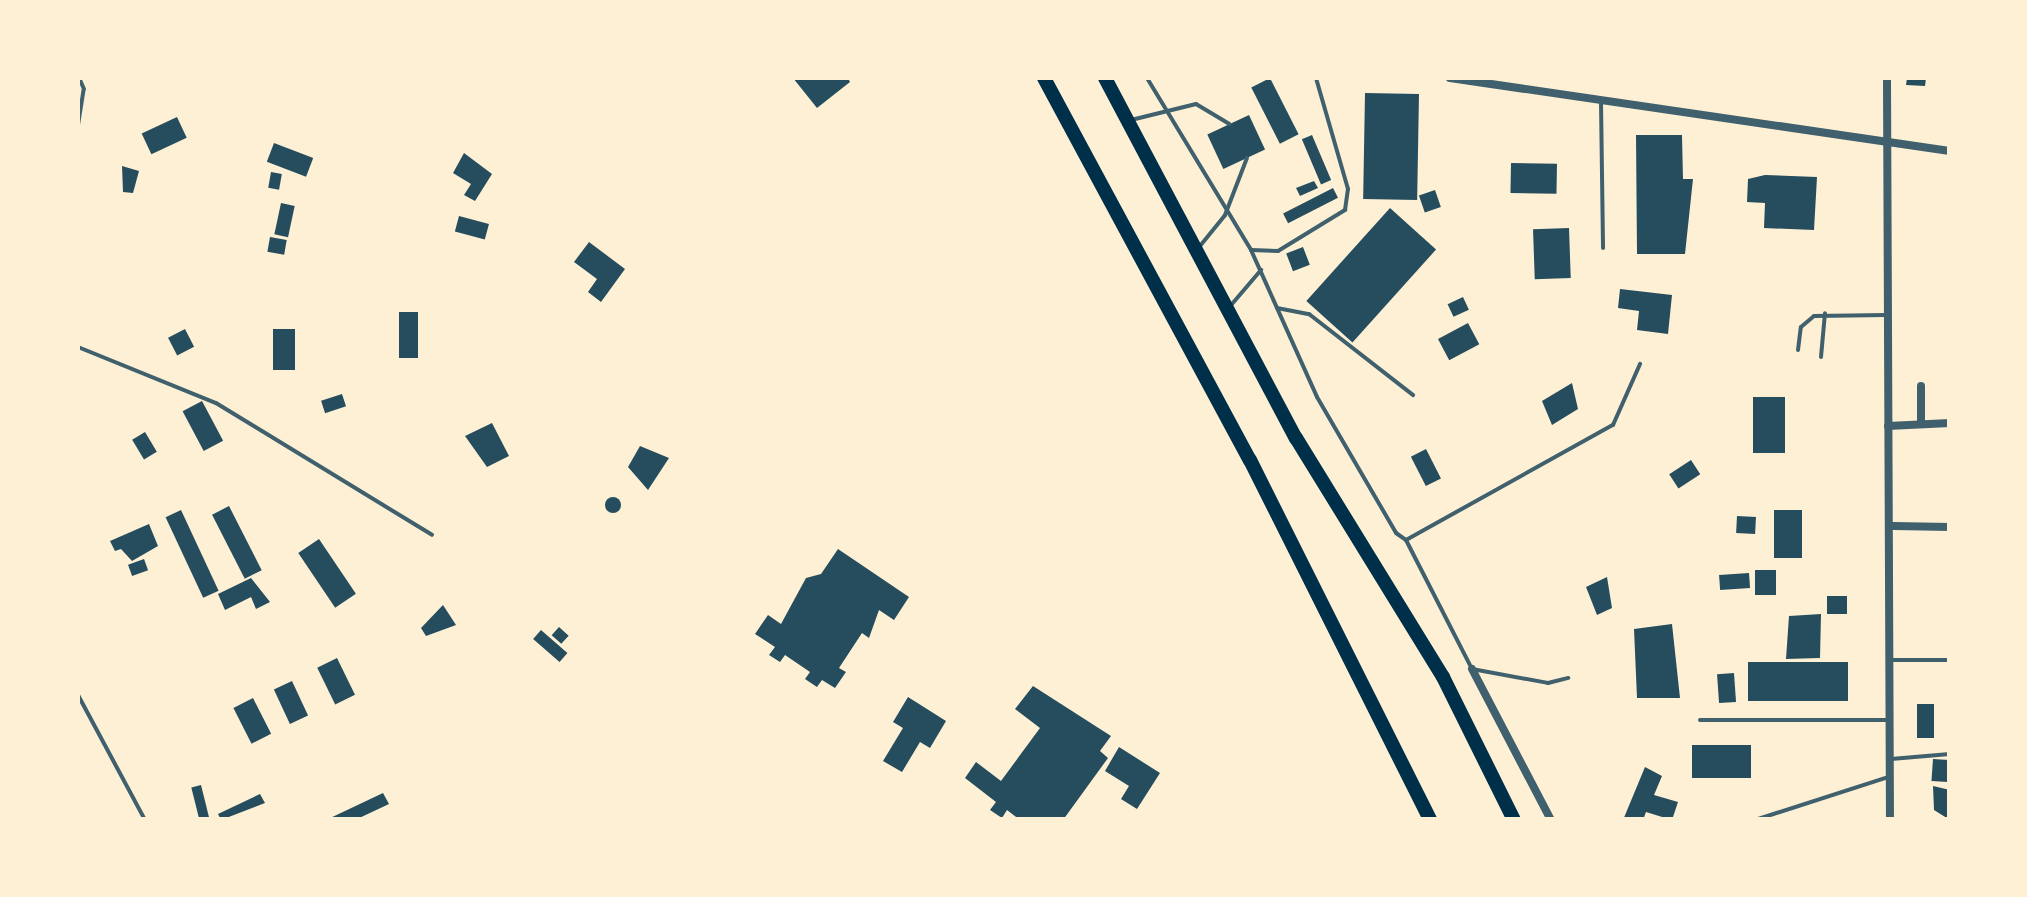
<!DOCTYPE html>
<style>
body{margin:0}
#map{position:relative;width:2027px;height:897px;overflow:hidden;background:#fdf0d5;font-family:Helvetica,sans-serif}
div>[style]{position:absolute}
.building>*{inset:0;background:#264d5e;transform-origin:0 0}
.round{border-radius:50%}
.service>*{height:4px;margin:-2px;padding:0 2px;transform-origin:2px;border-radius:2px;background:#3f606c}
.minor>*{height:8px;margin:-4px;padding:0 4px;transform-origin:4px;border-radius:4px;background:#3f606c}
.trunk>*{height:14px;margin:-7px;padding:0 7px;transform-origin:7px;border-radius:7px;background:#003049}
span{translate:-50% -50%;white-space:nowrap;text-align:center;line-height:1.15;-webkit-text-stroke:10px #fdf0d5;paint-order:stroke}
.frame{position:absolute;inset:0;border:80px solid #fdf0d5;pointer-events:none}
</style>
<div id="map">
<div class="building">
<div style="clip-path:polygon(793px 78px,848px 78px,850px 82px,817px 108px)"></div>
<div style="left:1270px;top:78px;width:63px;height:21px;rotate:63deg"></div>
<div style="clip-path:polygon(1907px 78px,1926px 78px,1925px 86px,1906px 85px)"></div>
<div style="left:1365px;top:93px;width:54px;height:106px;rotate:1deg"></div>
<div style="left:1249px;top:115px;width:38px;height:46px;rotate:65deg"></div>
<div style="left:177px;top:117px;width:23px;height:39px;rotate:65deg"></div>
<div style="left:1312px;top:135px;width:49px;height:11px;rotate:67deg"></div>
<div style="clip-path:polygon(1636px 135px,1682px 135px,1683px 179px,1693px 179px,1685px 254px,1637px 254px)"></div>
<div style="left:274px;top:143px;width:42px;height:20px;rotate:21deg"></div>
<div style="clip-path:polygon(464px 153px,492px 174px,475px 201px,464px 195px,471px 184px,453px 173px)"></div>
<div style="left:1511px;top:163px;width:46px;height:30px;rotate:1deg"></div>
<div style="clip-path:polygon(122px 166px,139px 171px,133px 193px,123px 192px)"></div>
<div style="left:271px;top:172px;width:11px;height:16px;rotate:10deg"></div>
<div style="clip-path:polygon(1765px 175px,1817px 177px,1814px 230px,1764px 228px,1765px 203px,1747px 202px,1748px 179px)"></div>
<div style="clip-path:polygon(1314px 181px,1318px 188px,1300px 196px,1296px 188px)"></div>
<div style="left:1333px;top:188px;width:11px;height:56px;rotate:63deg"></div>
<div style="left:1435px;top:190px;width:18px;height:17px;rotate:71deg"></div>
<div style="left:281px;top:203px;width:14px;height:32px;rotate:12deg"></div>
<div style="left:1390px;top:208px;width:62px;height:125px;rotate:42deg"></div>
<div style="left:459px;top:216px;width:31px;height:16px;rotate:15deg"></div>
<div style="left:1569px;top:228px;width:50px;height:36px;rotate:88deg"></div>
<div style="left:270px;top:237px;width:17px;height:15px;rotate:10deg"></div>
<div style="clip-path:polygon(589px 242px,625px 269px,601px 302px,588px 292px,597px 279px,574px 262px)"></div>
<div style="left:1303px;top:247px;width:19px;height:18px;rotate:69deg"></div>
<div style="clip-path:polygon(1620px 289px,1672px 295px,1668px 334px,1637px 330px,1639px 311px,1618px 308px)"></div>
<div style="left:1463px;top:297px;width:14px;height:17px;rotate:65deg"></div>
<div style="left:399px;top:312px;width:19px;height:46px"></div>
<div style="left:1468px;top:323px;width:24px;height:34px;rotate:62deg"></div>
<div style="left:185px;top:329px;width:20px;height:19px;rotate:63deg"></div>
<div style="left:273px;top:329px;width:22px;height:41px"></div>
<div style="clip-path:polygon(1572px 383px,1578px 409px,1552px 425px,1542px 401px)"></div>
<div style="left:342px;top:394px;width:13px;height:22px;rotate:72deg"></div>
<div style="left:1785px;top:397px;width:56px;height:32px;rotate:90deg"></div>
<div style="left:202px;top:401px;width:45px;height:22px;rotate:62deg"></div>
<div style="clip-path:polygon(492px 423px,509px 456px,487px 467px,465px 436px)"></div>
<div style="left:145px;top:432px;width:23px;height:15px;rotate:59deg"></div>
<div style="clip-path:polygon(640px 446px,669px 458px,648px 490px,628px 467px)"></div>
<div style="left:1426px;top:449px;width:33px;height:17px;rotate:63deg"></div>
<div style="left:1691px;top:460px;width:17px;height:26px;rotate:57deg"></div>
<div class="round" style="left:605px;top:497px;width:16px;height:16px"></div>
<div style="left:229px;top:506px;width:72px;height:19px;rotate:63deg"></div>
<div style="left:181px;top:510px;width:89px;height:17px;rotate:65deg"></div>
<div style="left:1774px;top:510px;width:28px;height:48px"></div>
<div style="left:1737px;top:516px;width:19px;height:17px;rotate:3deg"></div>
<div style="clip-path:polygon(149px 524px,158px 546px,132px 561px,121px 549px,115px 551px,110px 541px)"></div>
<div style="left:319px;top:539px;width:66px;height:25px;rotate:56deg"></div>
<div style="clip-path:polygon(838px 549px,909px 597px,894px 620px,879px 610px,869px 638px,862px 633px,839px 668px,846px 672px,835px 688px,822px 680px,817px 687px,805px 679px,810px 672px,785px 655px,780px 662px,769px 655px,775px 647px,755px 634px,768px 615px,781px 624px,806px 578px,821px 574px)"></div>
<div style="left:144px;top:559px;width:12px;height:17px;rotate:70deg"></div>
<div style="left:1755px;top:570px;width:21px;height:25px"></div>
<div style="left:1749px;top:573px;width:15px;height:30px;rotate:86deg"></div>
<div style="clip-path:polygon(1607px 577px,1612px 608px,1597px 615px,1586px 587px)"></div>
<div style="clip-path:polygon(251px 578px,270px 602px,256px 609px,251px 597px,225px 610px,218px 594px)"></div>
<div style="left:1847px;top:596px;width:18px;height:20px;rotate:90deg"></div>
<div style="clip-path:polygon(443px 605px,456px 625px,426px 636px,421px 628px)"></div>
<div style="clip-path:polygon(1821px 614px,1820px 658px,1786px 659px,1789px 616px)"></div>
<div style="clip-path:polygon(1672px 624px,1680px 698px,1637px 698px,1634px 629px)"></div>
<div style="left:559px;top:627px;width:13px;height:11px;rotate:42deg"></div>
<div style="left:541px;top:630px;width:35px;height:12px;rotate:41deg"></div>
<div style="left:337px;top:658px;width:41px;height:22px;rotate:64deg"></div>
<div style="left:1848px;top:662px;width:39px;height:100px;rotate:90deg"></div>
<div style="left:1734px;top:673px;width:29px;height:17px;rotate:86deg"></div>
<div style="left:292px;top:681px;width:38px;height:20px;rotate:65deg"></div>
<div style="clip-path:polygon(1033px 686px,1111px 736px,1100px 751px,1108px 758px,1063px 820px,1020px 820px,1007px 810px,1002px 818px,990px 810px,996px 802px,965px 778px,976px 762px,1001px 781px,1040px 728px,1015px 709px)"></div>
<div style="clip-path:polygon(908px 697px,946px 721px,930px 748px,920px 742px,902px 772px,883px 761px,903px 728px,893px 722px)"></div>
<div style="left:253px;top:698px;width:40px;height:22px;rotate:63deg"></div>
<div style="left:1917px;top:704px;width:17px;height:34px"></div>
<div style="left:1751px;top:745px;width:33px;height:59px;rotate:90deg"></div>
<div style="clip-path:polygon(1119px 747px,1160px 773px,1137px 809px,1121px 799px,1129px 786px,1105px 771px)"></div>
<div style="left:1933px;top:759px;width:16px;height:22px;rotate:4deg"></div>
<div style="clip-path:polygon(1645px 767px,1662px 776px,1654px 795px,1678px 802px,1672px 820px,1646px 812px,1643px 820px,1623px 820px)"></div>
<div style="left:201px;top:785px;width:36px;height:10px;rotate:76deg"></div>
<div style="clip-path:polygon(1933px 786px,1950px 790px,1950px 820px,1934px 810px)"></div>
<div style="clip-path:polygon(383px 793px,389px 804px,355px 820px,326px 820px)"></div>
<div style="clip-path:polygon(260px 794px,265px 803px,221px 820px,218px 814px)"></div>
</div>
<div class="service">
<div style="left:1147px;top:78px;width:201px;rotate:58.8deg"></div>
<div style="left:1251px;top:250px;width:27px;rotate:2deg"></div>
<div style="left:1278px;top:251px;width:79px;rotate:-31.5deg"></div>
<div style="left:1345px;top:210px;width:21px;rotate:-82deg"></div>
<div style="left:1348px;top:189px;width:116px;rotate:-106.1deg"></div>
<div style="left:1601px;top:102px;width:146px;rotate:89.2deg"></div>
<div style="left:1131px;top:120px;width:67px;rotate:-13.8deg"></div>
<div style="left:1196px;top:104px;width:39px;rotate:31deg"></div>
<div style="left:78px;top:125px;width:36px;rotate:-81deg"></div>
<div style="left:84px;top:89px;width:12px;rotate:-114deg"></div>
<div style="left:1200px;top:246px;width:40px;rotate:-51deg"></div>
<div style="left:1225px;top:215px;width:61px;rotate:-68.9deg"></div>
<div style="left:1251px;top:250px;width:161px;rotate:65.8deg"></div>
<div style="left:1317px;top:397px;width:157px;rotate:59.8deg"></div>
<div style="left:1396px;top:533px;width:12px;rotate:35deg"></div>
<div style="left:1406px;top:540px;width:237px;rotate:-29.1deg"></div>
<div style="left:1613px;top:425px;width:67px;rotate:-66.1deg"></div>
<div style="left:1232px;top:304px;width:45px;rotate:-49.5deg"></div>
<div style="left:1277px;top:308px;width:33px;rotate:11deg"></div>
<div style="left:1309px;top:314px;width:132px;rotate:37.9deg"></div>
<div style="left:78px;top:347px;width:149px;rotate:22.1deg"></div>
<div style="left:216px;top:403px;width:253px;rotate:31.4deg"></div>
<div style="left:1798px;top:350px;width:23px;rotate:-83deg"></div>
<div style="left:1801px;top:327px;width:17px;rotate:-40deg"></div>
<div style="left:1814px;top:316px;width:73px;rotate:-0.8deg"></div>
<div style="left:1821px;top:357px;width:44px;rotate:-84.8deg"></div>
<div style="left:1406px;top:540px;width:145px;rotate:62.9deg"></div>
<div style="left:1472px;top:669px;width:77px;rotate:10.4deg"></div>
<div style="left:1548px;top:683px;width:21px;rotate:-14deg"></div>
<div style="left:1893px;top:660px;width:57px"></div>
<div style="left:78px;top:695px;width:142px;rotate:61.8deg"></div>
<div style="left:1700px;top:720px;width:191px"></div>
<div style="left:1891px;top:759px;width:59px;rotate:-4.8deg"></div>
<div style="left:1755px;top:820px;width:143px;rotate:-17.9deg"></div>
</div>
<div class="minor">
<div style="left:1450px;top:78px;width:505px;rotate:8.31deg"></div>
<div style="left:1887px;top:78px;width:742px;rotate:89.77deg"></div>
<div style="left:1921px;top:386px;width:38px;rotate:90deg"></div>
<div style="left:1888px;top:426px;width:62px;rotate:-2.8deg"></div>
<div style="left:1894px;top:526px;width:56px;rotate:1deg"></div>
<div style="left:1472px;top:669px;width:170px;rotate:62.4deg"></div>
</div>
<div class="trunk">
<div style="left:1044px;top:78px;width:434px;rotate:61.7deg"></div>
<div style="left:1250px;top:460px;width:402px;rotate:63.4deg"></div>
<div style="left:1105px;top:78px;width:408px;rotate:62.1deg"></div>
<div style="left:1296px;top:438px;width:281px;rotate:58.4deg"></div>
<div style="left:1443px;top:677px;width:160px;rotate:63.6deg"></div>
</div>
<div class="frame"></div>
</div>
